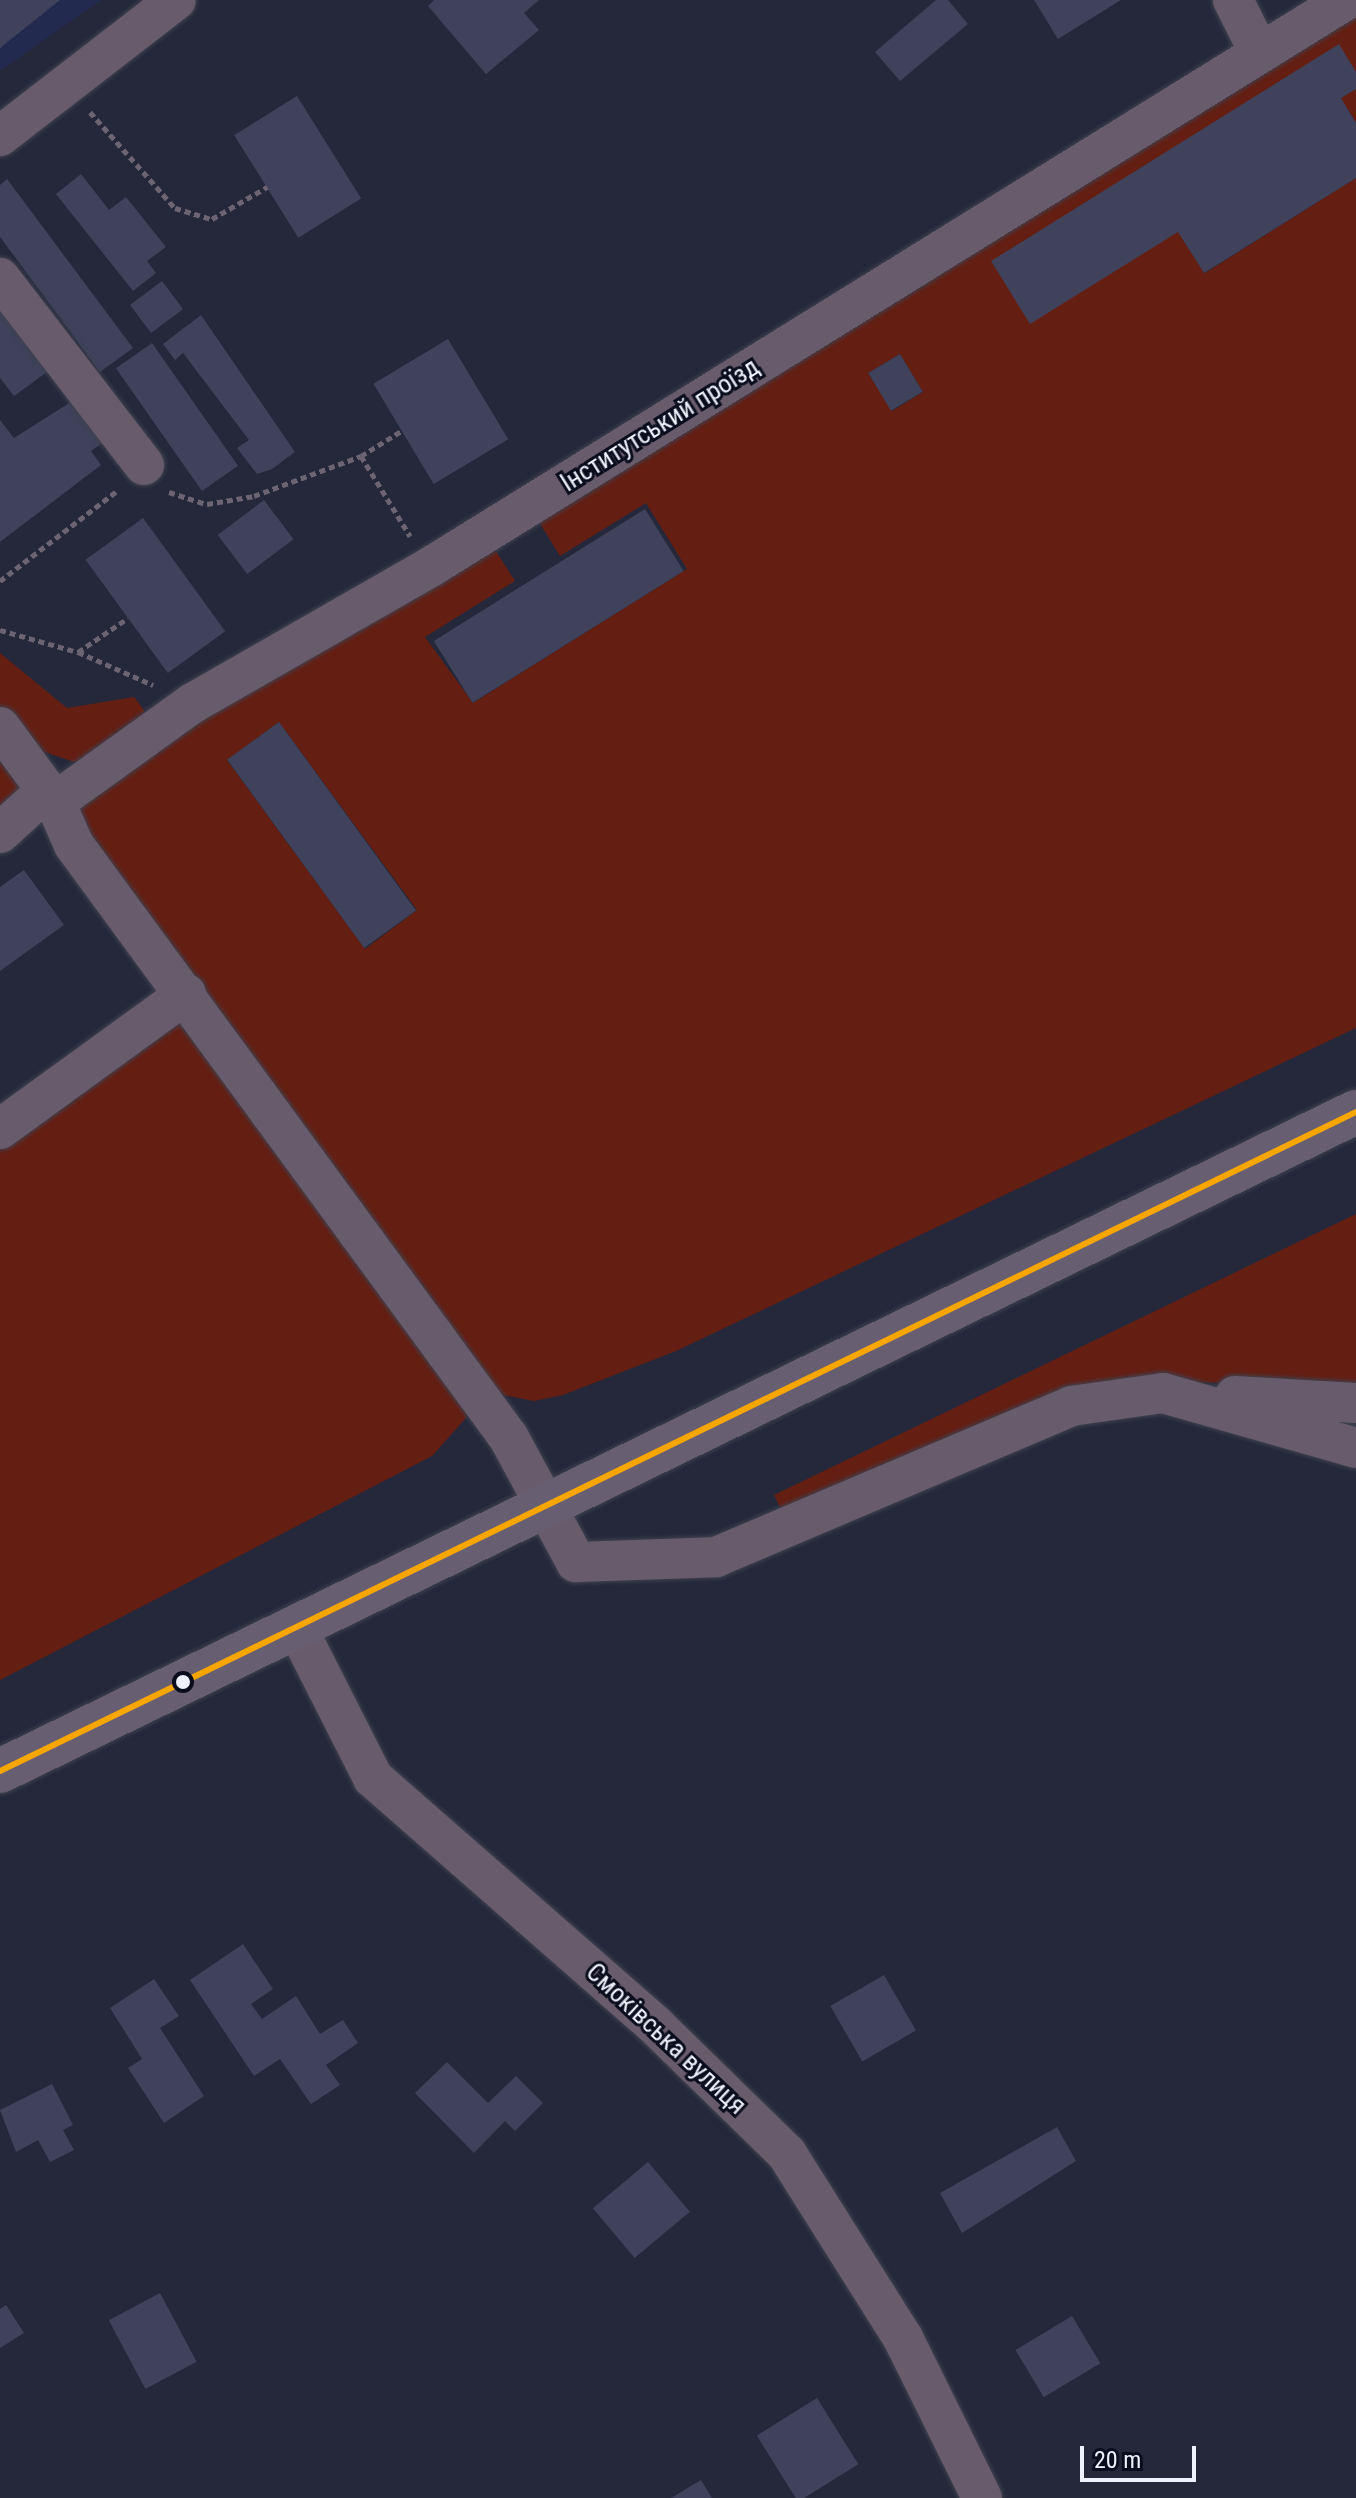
<!DOCTYPE html>
<meta charset="utf-8">
<style>
body{margin:0}
#map{position:relative;width:1356px;height:2498px;overflow:hidden;background:#25283b;font-family:"Roboto Condensed",sans-serif}
div>[style]{position:absolute}
.built>*{inset:0;background:#222a50}
.green>*{inset:0;background:#651e12}
.building>*{inset:0;background:#3f425a;transform-origin:0 0}
.path>*{height:5px;margin-top:-2.5px;transform-origin:0;background:repeating-linear-gradient(90deg,#6c6472 0 6px,transparent 0 10px)}
.roads{filter:drop-shadow(0 0 2px #3f4250) drop-shadow(0 0 2px #3f4250)}
.minor>*{height:40px;margin:-20px;padding:0 20px;transform-origin:20px;border-radius:20px;background:#685c6c}
.major>*{height:44px;margin:-22px;padding:0 22px;transform-origin:22px;border-radius:22px;background:#685e71}
.bus-1>*{height:6px;margin:-3px;padding:0 3px;transform-origin:3px;border-radius:3px;background:#f7a600}
.dots>*{width:22px;height:22px;translate:-50% -50%;box-sizing:border-box;border:4px solid #0a0d1d;border-radius:50%}
span{translate:-50% -50%;white-space:nowrap;text-align:center;line-height:1.15;-webkit-text-stroke:6px #0a0d1d;paint-order:stroke}
.street-label{font-size:26px;color:#eff2fc}
.scale{position:absolute;left:1080px;top:2446px;width:116px;height:36px;box-sizing:border-box;border:4px solid #eff2fc;border-top:0;padding-left:10px;font-size:24px;line-height:28px;white-space:nowrap;color:#eff2fc;-webkit-text-stroke:6px #0a0d1d;paint-order:stroke}
</style>
<div id="map">
<div class="built">
<div style="clip-path:polygon(0 0,101px 0,0 71px)"></div>
</div>
<div class="green">
<div style="clip-path:polygon(evenodd,1356px 15px,1356px 72px,1178px 232px,1205px 273px,1356px 178px,1356px 1028px,676px 1351px,563px 1395px,534px 1401px,497px 1394px,76px 817px,85px 796px,228px 699px,492px 545px,515px 581px,425px 637px,473px 703px,687px 569px,646px 503px,560px 556px,536px 517px,1356px 15px,900px 354px,923px 392px,892px 411px,868px 373px,900px 354px,1356px 15px,279px 722px,417px 910px,365px 949px,227px 760px,279px 722px)"></div>
<div style="clip-path:polygon(1356px 89px,1356px 123px,1341px 98px)"></div>
<div style="clip-path:polygon(0 653px,67px 708px,134px 697px,144px 710px,142px 723px,77px 763px,36px 749px,0 707px)"></div>
<div style="clip-path:polygon(0 748px,23px 793px,0 810px)"></div>
<div style="clip-path:polygon(190px 1021px,467px 1403px,466px 1418px,432px 1456px,0 1680px,0 1143px,164px 1025px)"></div>
<div style="clip-path:polygon(1356px 1214px,1356px 1386px,1137px 1381px,782px 1512px,774px 1495px)"></div>
</div>
<div class="building">
<div style="clip-path:polygon(0 0,60px 0,0 48px)"></div>
<div style="clip-path:polygon(434px 0,539px 0,524px 13px,539px 30px,486px 74px,428px 6px)"></div>
<div style="clip-path:polygon(936px 0,948px 0,968px 24px,900px 81px,875px 52px)"></div>
<div style="clip-path:polygon(1034px 0,1121px 0,1058px 39px)"></div>
<div style="clip-path:polygon(1339px 44px,1356px 72px,1356px 89px,1341px 98px,1356px 123px,1356px 178px,1204px 273px,1178px 232px,1030px 324px,991px 261px)"></div>
<div style="left:297px;top:96px;width:121px;height:74px;rotate:58deg"></div>
<div style="clip-path:polygon(81px 174px,109px 210px,126px 197px,166px 247px,147px 261px,156px 273px,133px 291px,56px 194px)"></div>
<div style="clip-path:polygon(7px 179px,133px 348px,100px 372px,0 237px,0 185px)"></div>
<div style="left:162px;top:281px;width:35px;height:40px;rotate:53deg"></div>
<div style="clip-path:polygon(0 307px,47px 372px,14px 396px,0 378px)"></div>
<div style="clip-path:polygon(201px 315px,295px 452px,272px 469px,257px 474px,237px 448px,249px 440px,183px 353px,175px 360px,163px 344px)"></div>
<div style="left:448px;top:339px;width:117px;height:87px;rotate:59deg"></div>
<div style="left:152px;top:343px;width:150px;height:44px;rotate:55deg"></div>
<div style="left:900px;top:354px;width:44px;height:37px;rotate:59deg"></div>
<div style="clip-path:polygon(74px 400px,105px 441px,91px 451px,101px 465px,0 542px,0 420px,14px 438px)"></div>
<div style="left:264px;top:500px;width:49px;height:58px;rotate:53deg"></div>
<div style="left:645px;top:509px;width:73px;height:249px;rotate:58deg"></div>
<div style="left:143px;top:518px;width:140px;height:71px;rotate:54deg"></div>
<div style="left:279px;top:722px;width:233px;height:64px;rotate:54deg"></div>
<div style="clip-path:polygon(24px 870px,64px 925px,0 971px,0 887px)"></div>
<div style="clip-path:polygon(243px 1944px,273px 1989px,251px 2004px,262px 2019px,296px 1996px,320px 2034px,343px 2020px,358px 2043px,326px 2065px,340px 2085px,311px 2104px,280px 2059px,254px 2076px,190px 1980px)"></div>
<div style="left:884px;top:1975px;width:64px;height:62px;rotate:60deg"></div>
<div style="clip-path:polygon(154px 1979px,179px 2016px,160px 2028px,204px 2096px,164px 2123px,128px 2068px,142px 2059px,110px 2008px)"></div>
<div style="clip-path:polygon(447px 2062px,488px 2103px,516px 2076px,543px 2103px,515px 2131px,505px 2121px,474px 2153px,415px 2093px)"></div>
<div style="clip-path:polygon(52px 2084px,73px 2125px,63px 2130px,74px 2150px,50px 2162px,38px 2140px,16px 2152px,0 2110px)"></div>
<div style="clip-path:polygon(1057px 2127px,1076px 2161px,962px 2233px,940px 2193px)"></div>
<div style="left:648px;top:2162px;width:65px;height:72px;rotate:50deg"></div>
<div style="left:160px;top:2293px;width:78px;height:58px;rotate:62deg"></div>
<div style="clip-path:polygon(6px 2305px,24px 2333px,0 2348px,0 2309px)"></div>
<div style="left:1072px;top:2316px;width:55px;height:66px;rotate:59deg"></div>
<div style="left:817px;top:2398px;width:78px;height:71px;rotate:58deg"></div>
<div style="clip-path:polygon(701px 2480px,712px 2498px,671px 2498px)"></div>
</div>
<div class="path">
<div style="left:90px;top:112px;width:128px;rotate:48.5deg"></div>
<div style="left:175px;top:208px;width:39px;rotate:17deg"></div>
<div style="left:212px;top:219px;width:64px;rotate:-30.2deg"></div>
<div style="left:361px;top:456px;width:94px;rotate:58.5deg"></div>
<div style="left:169px;top:492px;width:40px;rotate:18deg"></div>
<div style="left:207px;top:504px;width:48px;rotate:-9.7deg"></div>
<div style="left:254px;top:496px;width:114px;rotate:-20.5deg"></div>
<div style="left:361px;top:456px;width:49px;rotate:-31.8deg"></div>
<div style="left:0;top:581px;width:149px;rotate:-37.6deg"></div>
<div style="left:0;top:630px;width:81px;rotate:15.8deg"></div>
<div style="left:78px;top:652px;width:60px;rotate:-34.2deg"></div>
<div style="left:78px;top:652px;width:82px;rotate:23.7deg"></div>
</div>
<div class="roads">
<div class="minor">
<div style="left:1233px;top:0;width:58px;rotate:63.4deg"></div>
<div style="left:0;top:136px;width:222px;rotate:-37.7deg"></div>
<div style="left:0;top:278px;width:236px;rotate:52.4deg"></div>
<div style="left:0;top:727px;width:93px;rotate:53.7deg"></div>
<div style="left:55px;top:802px;width:170px;rotate:-35.7deg"></div>
<div style="left:193px;top:703px;width:275px;rotate:-29.8deg"></div>
<div style="left:432px;top:566px;width:1075px;rotate:-31.77deg"></div>
<div style="left:55px;top:802px;width:47px;rotate:66.2deg"></div>
<div style="left:74px;top:845px;width:735px;rotate:53.74deg"></div>
<div style="left:509px;top:1438px;width:141px;rotate:61.6deg"></div>
<div style="left:576px;top:1562px;width:140px;rotate:-2deg"></div>
<div style="left:716px;top:1557px;width:386px;rotate:-23deg"></div>
<div style="left:1071px;top:1406px;width:93px;rotate:-8deg"></div>
<div style="left:1163px;top:1393px;width:201px;rotate:15.9deg"></div>
<div style="left:0;top:833px;width:62px;rotate:-42.4deg"></div>
<div style="left:0;top:1129px;width:230px;rotate:-36deg"></div>
<div style="left:1235px;top:1396px;width:121px;rotate:3.3deg"></div>
<div style="left:296px;top:1626px;width:170px;rotate:63.1deg"></div>
<div style="left:373px;top:1778px;width:376px;rotate:41.2deg"></div>
<div style="left:656px;top:2026px;width:183px;rotate:44.3deg"></div>
<div style="left:787px;top:2154px;width:218px;rotate:57.8deg"></div>
<div style="left:903px;top:2338px;width:178px;rotate:63.7deg"></div>
</div>
<div class="major">
<div style="left:0;top:1771px;width:1508px;rotate:-25.92deg"></div>
</div>
</div>
<div class="bus-1">
<div style="left:0;top:1771px;width:1508px;rotate:-25.92deg"></div>
</div>
<div class="dots">
<div style="left:183px;top:1682px;background:#eff2fc"></div>
</div>
<div class="street-label">
<span style="left:660px;top:425px;rotate:-32deg">Інститутський проїзд</span>
<span style="left:666px;top:2039px;rotate:43deg">Смоківська вулиця</span>
</div>
<div class="scale">20 m</div>
</div>
